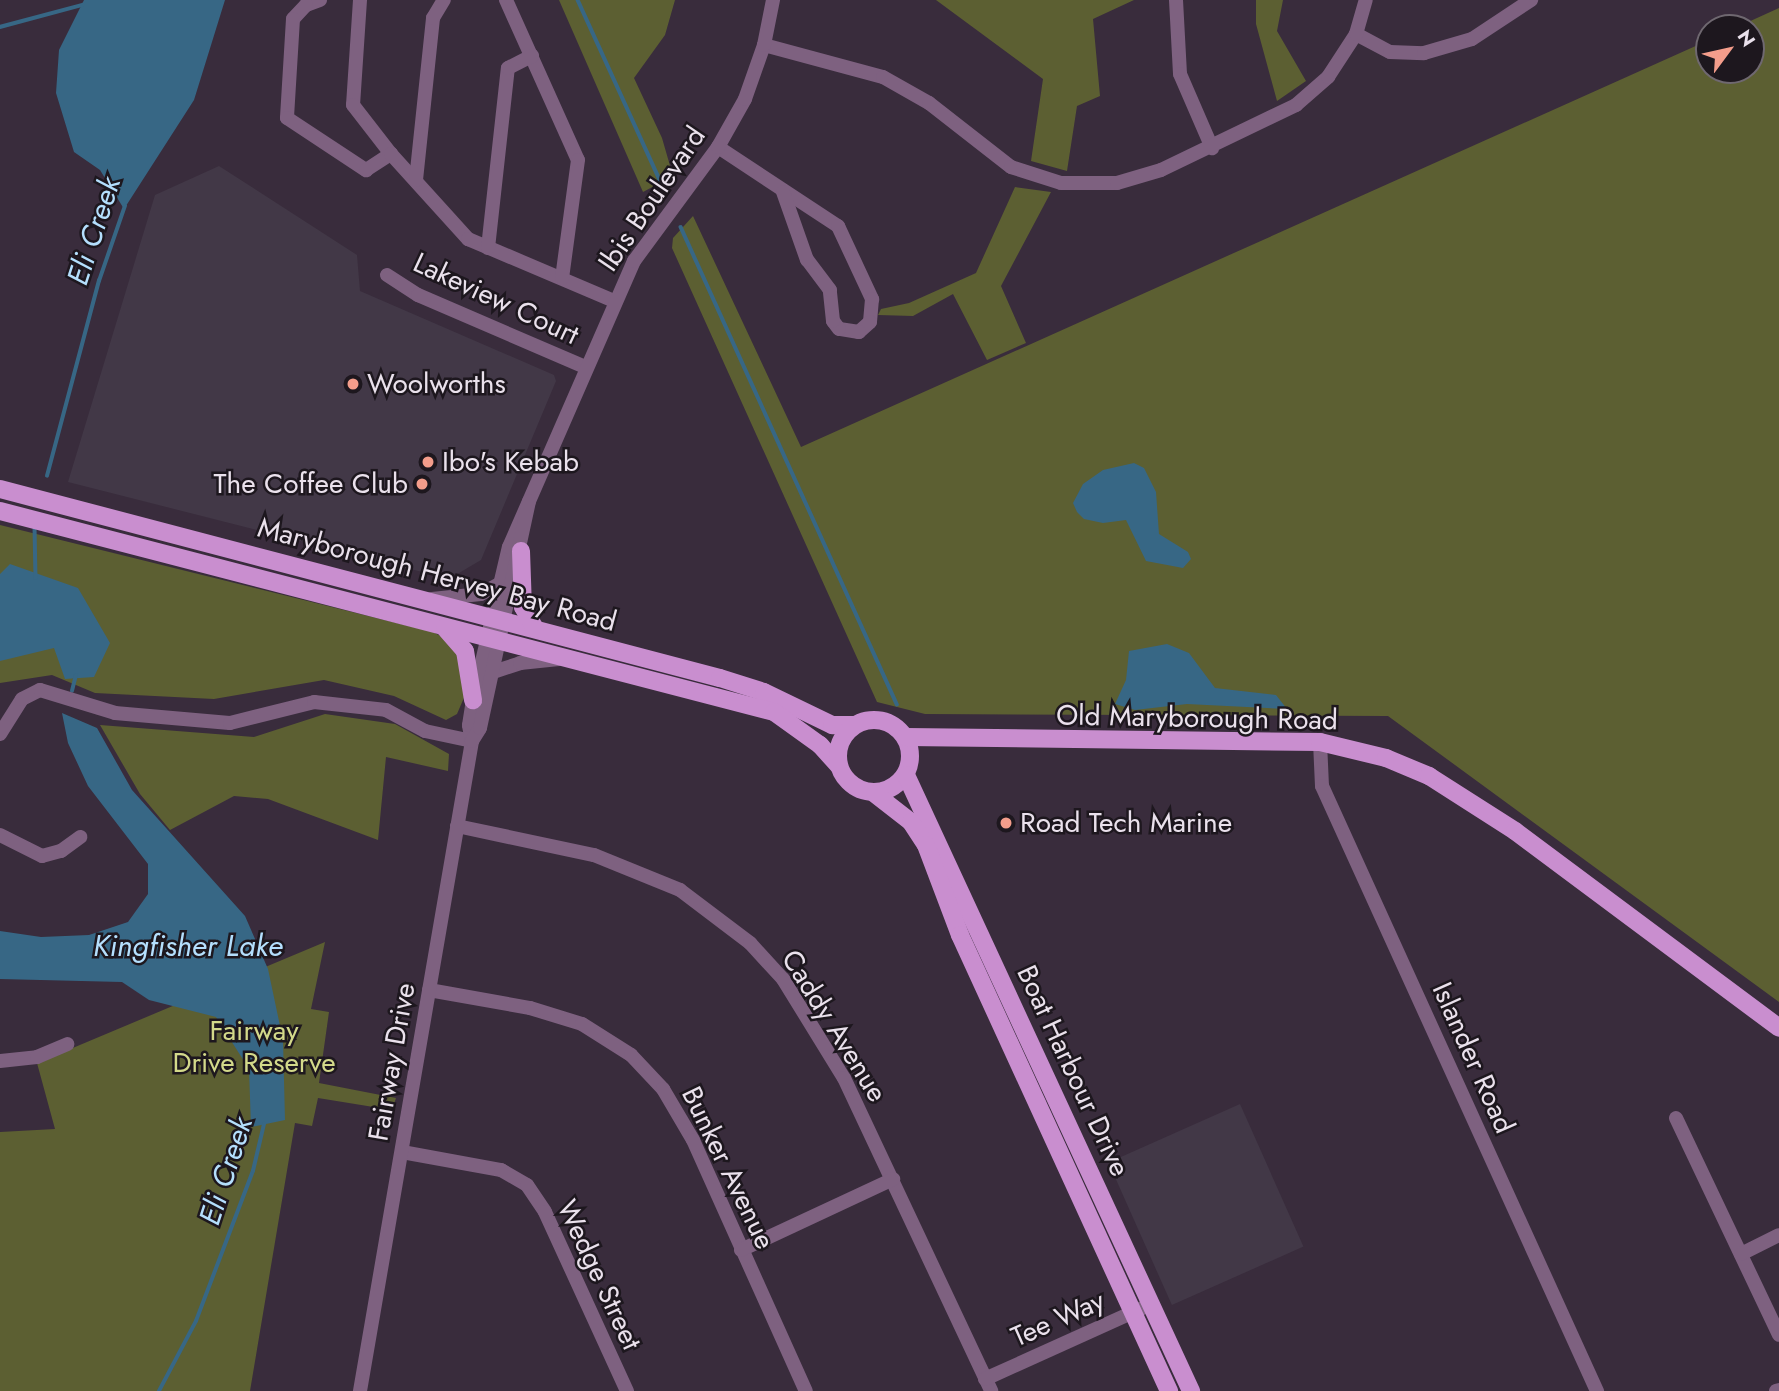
<!DOCTYPE html>
<style>
body{margin:0}
#map{position:relative;width:1779px;height:1391px;overflow:hidden;background:#392c3c;font-family:Jost,sans-serif}
div>[style]{position:absolute}
.commercial>*{inset:0;background:#423847;transform-origin:0 0}
.green>*{inset:0;background:#5c5f32}
.water>*{inset:0;background:#376785}
.stream>*{height:3.5px;margin:-1.75px;padding:0 1.75px;transform-origin:1.75px;border-radius:1.75px;background:#376785}
.minor>*{height:14px;margin:-7px;padding:0 7px;transform-origin:7px;border-radius:7px;background:#7e6180}
.major>*{height:18px;margin:-9px;padding:0 9px;transform-origin:9px;border-radius:9px;background:#c98ecf}
.major>.ring{margin:-9px;padding:0;box-sizing:content-box;background:none;border:18px solid #c98ecf;border-radius:50%}
.dots>*{width:19px;height:19px;translate:-50% -50%;box-sizing:border-box;border:4px solid #1d171e;border-radius:50%}
span{translate:-50% -50%;white-space:nowrap;text-align:center;line-height:1.15;-webkit-text-stroke:5px #1d171e;paint-order:stroke}
.street-label{font-size:28px;color:#eae1ec}
.poi-label{font-size:28px;color:#eae1ec}
.left{translate:0 -50%;text-align:left}
.right{translate:-100% -50%;text-align:right}
.park-label{font-size:28px;color:#d3d98a}
.water-label{font-size:30px;color:#b4dffd;font-style:italic}
.north{position:absolute;left:1695px;top:14px;width:70px;height:70px;box-sizing:border-box;background:#1d171e;border:2px solid #6f6870;border-radius:50%;rotate:57deg;font-size:19px;font-weight:700;line-height:28px;text-align:center;color:#eae1ec}
.north::after{content:'';display:block;margin:auto;width:24px;height:32px;background:#f49d8b;clip-path:polygon(50% 0,100% 100%,50% 72%,0 100%)}
</style>
<div id="map">
<div class="commercial">
<div style="clip-path:polygon(219px 166px,357px 255px,360px 291px,554px 375px,556px 381px,481px 560px,459px 573px,438px 576px,68px 482px,155px 195px)"></div>
<div style="left:1240px;top:1104px;width:156px;height:144px;rotate:66deg"></div>
</div>
<div class="green">
<div style="clip-path:polygon(559px 0,675px 0,665px 35px,634px 78px,662px 138px,673px 176px,643px 192px)"></div>
<div style="clip-path:polygon(936px 0,1134px 0,1093px 19px,1100px 96px,1077px 106px,1067px 171px,1031px 161px,1043px 79px)"></div>
<div style="clip-path:polygon(1256px 0,1283px 0,1277px 31px,1306px 81px,1277px 101px,1256px 24px)"></div>
<div style="clip-path:polygon(1779px 8px,1779px 1002px,1388px 716px,925px 714px,877px 702px,672px 248px,673px 238px,693px 216px,801px 447px,1709px 40px,1709px 70px,1751px 70px,1751px 28px,1735px 28px)"></div>
<div style="clip-path:polygon(1015px 187px,1051px 192px,1001px 286px,1026px 343px,987px 360px,953px 294px,913px 316px,878px 315px,881px 309px,909px 303px,976px 273px)"></div>
<div style="clip-path:polygon(0 525px,433px 632px,446px 639px,461px 660px,466px 693px,457px 714px,446px 720px,394px 696px,324px 680px,214px 699px,95px 693px,52px 675px,0 683px)"></div>
<div style="clip-path:polygon(325px 714px,395px 724px,449px 754px,448px 771px,386px 757px,378px 840px,268px 799px,234px 796px,170px 830px,140px 794px,100px 725px,254px 737px)"></div>
<div style="clip-path:polygon(325px 942px,311px 1009px,329px 1012px,319px 1083px,396px 1098px,392px 1110px,318px 1098px,312px 1126px,295px 1123px,250px 1391px,0 1391px,0 1132px,55px 1129px,37px 1063px)"></div>
</div>
<div class="water">
<div style="clip-path:polygon(84px 0,225px 0,194px 100px,124px 209px,100px 170px,74px 152px,56px 93px,59px 50px)"></div>
<div style="clip-path:polygon(1134px 463px,1144px 468px,1156px 492px,1159px 534px,1188px 552px,1191px 559px,1183px 568px,1146px 561px,1126px 520px,1103px 523px,1084px 519px,1077px 512px,1073px 503px,1083px 484px,1103px 470px)"></div>
<div style="clip-path:polygon(10px 564px,78px 588px,110px 643px,94px 677px,65px 679px,54px 648px,0 661px,0 574px)"></div>
<div style="clip-path:polygon(1167px 644px,1189px 653px,1215px 688px,1276px 695px,1287px 709px,1187px 704px,1135px 710px,1115px 704px,1126px 680px,1129px 651px)"></div>
<div style="clip-path:polygon(62px 713px,97px 728px,132px 790px,245px 916px,268px 969px,283px 1040px,285px 1120px,251px 1127px,249px 1069px,216px 1017px,149px 1000px,122px 982px,0 979px,0 931px,41px 937px,89px 935px,128px 922px,148px 894px,148px 864px,88px 786px,68px 743px)"></div>
</div>
<div class="stream">
<div style="left:578px;top:0;width:202px;rotate:65.5deg"></div>
<div style="left:0;top:27px;width:85px;rotate:-15deg"></div>
<div style="left:681px;top:227px;width:524px;rotate:65.64deg"></div>
<div style="left:47px;top:476px;width:202px;rotate:-75.1deg"></div>
<div style="left:99px;top:281px;width:79px;rotate:-70.9deg"></div>
<div style="left:35px;top:527px;width:51px;rotate:88.9deg"></div>
<div style="left:72px;top:691px;width:16px;rotate:-76deg"></div>
<div style="left:159px;top:1391px;width:79px;rotate:-62.1deg"></div>
<div style="left:196px;top:1321px;width:160px;rotate:-69.2deg"></div>
<div style="left:253px;top:1171px;width:48px;rotate:-76.8deg"></div>
</div>
<div class="minor">
<div style="left:320px;top:0;width:15px;rotate:160deg"></div>
<div style="left:306px;top:5px;width:19px;rotate:133deg"></div>
<div style="left:293px;top:19px;width:99px;rotate:93.5deg"></div>
<div style="left:287px;top:118px;width:95px;rotate:33.4deg"></div>
<div style="left:366px;top:170px;width:30px;rotate:-33deg"></div>
<div style="left:360px;top:0;width:105px;rotate:93.8deg"></div>
<div style="left:353px;top:105px;width:62px;rotate:52.2deg"></div>
<div style="left:391px;top:154px;width:115px;rotate:47.8deg"></div>
<div style="left:468px;top:239px;width:159px;rotate:23deg"></div>
<div style="left:506px;top:0;width:175px;rotate:65.8deg"></div>
<div style="left:578px;top:160px;width:119px;rotate:97.7deg"></div>
<div style="left:1176px;top:0;width:74px;rotate:86.9deg"></div>
<div style="left:1180px;top:74px;width:81px;rotate:66.6deg"></div>
<div style="left:1356px;top:34px;width:38px;rotate:28deg"></div>
<div style="left:1390px;top:52px;width:34px;rotate:2deg"></div>
<div style="left:1424px;top:53px;width:50px;rotate:-16.3deg"></div>
<div style="left:1472px;top:39px;width:71px;rotate:-33.5deg"></div>
<div style="left:764px;top:45px;width:123px;rotate:15.1deg"></div>
<div style="left:883px;top:77px;width:53px;rotate:29.5deg"></div>
<div style="left:929px;top:103px;width:104px;rotate:38deg"></div>
<div style="left:1011px;top:167px;width:52px;rotate:17.7deg"></div>
<div style="left:1061px;top:183px;width:56px"></div>
<div style="left:1117px;top:183px;width:46px;rotate:-16.5deg"></div>
<div style="left:1161px;top:170px;width:150px;rotate:-25.7deg"></div>
<div style="left:1296px;top:105px;width:43px;rotate:-41.2deg"></div>
<div style="left:1328px;top:77px;width:51px;rotate:-56.9deg"></div>
<div style="left:1356px;top:34px;width:35px;rotate:-74deg"></div>
<div style="left:718px;top:147px;width:144px;rotate:33.4deg"></div>
<div style="left:838px;top:226px;width:81px;rotate:65deg"></div>
<div style="left:872px;top:299px;width:23px;rotate:95deg"></div>
<div style="left:870px;top:322px;width:15px;rotate:138deg"></div>
<div style="left:859px;top:332px;width:20px;rotate:-171deg"></div>
<div style="left:839px;top:329px;width:10px;rotate:-127deg"></div>
<div style="left:833px;top:321px;width:31px;rotate:-96deg"></div>
<div style="left:830px;top:290px;width:38px;rotate:-127deg"></div>
<div style="left:807px;top:260px;width:72px;rotate:-109.4deg"></div>
<div style="left:416px;top:180px;width:163px;rotate:-84deg"></div>
<div style="left:433px;top:18px;width:21px;rotate:-59deg"></div>
<div style="left:488px;top:248px;width:181px;rotate:-83.7deg"></div>
<div style="left:508px;top:68px;width:27px;rotate:-27deg"></div>
<div style="left:387px;top:275px;width:37px;rotate:33deg"></div>
<div style="left:418px;top:295px;width:182px;rotate:23.3deg"></div>
<div style="left:432px;top:599px;width:49px;rotate:-5.8deg"></div>
<div style="left:481px;top:594px;width:21px;rotate:-29deg"></div>
<div style="left:490px;top:673px;width:32px;rotate:-18deg"></div>
<div style="left:520px;top:663px;width:39px;rotate:-6deg"></div>
<div style="left:0;top:734px;width:41px;rotate:-57.8deg"></div>
<div style="left:22px;top:699px;width:20px;rotate:-27deg"></div>
<div style="left:40px;top:690px;width:78px;rotate:17deg"></div>
<div style="left:115px;top:713px;width:115px;rotate:5deg"></div>
<div style="left:230px;top:723px;width:87px;rotate:-14deg"></div>
<div style="left:314px;top:702px;width:72px;rotate:6.3deg"></div>
<div style="left:386px;top:710px;width:44px;rotate:28.3deg"></div>
<div style="left:425px;top:731px;width:48px;rotate:12deg"></div>
<div style="left:472px;top:741px;width:16px;rotate:-101deg"></div>
<div style="left:469px;top:725px;width:25px;rotate:-81deg"></div>
<div style="left:473px;top:700px;width:157px;rotate:-76.8deg"></div>
<div style="left:509px;top:547px;width:312px;rotate:-66.4deg"></div>
<div style="left:634px;top:261px;width:142px;rotate:-53.6deg"></div>
<div style="left:718px;top:147px;width:55px;rotate:-60.6deg"></div>
<div style="left:745px;top:99px;width:57px;rotate:-70.6deg"></div>
<div style="left:764px;top:45px;width:46px;rotate:-78.7deg"></div>
<div style="left:1320px;top:742px;width:44px;rotate:87.4deg"></div>
<div style="left:1322px;top:786px;width:665px;rotate:65.56deg"></div>
<div style="left:457px;top:826px;width:140px;rotate:12deg"></div>
<div style="left:594px;top:855px;width:93px;rotate:22.1deg"></div>
<div style="left:680px;top:890px;width:88px;rotate:37.1deg"></div>
<div style="left:750px;top:943px;width:49px;rotate:47.5deg"></div>
<div style="left:783px;top:979px;width:116px;rotate:58.4deg"></div>
<div style="left:844px;top:1078px;width:346px;rotate:64.8deg"></div>
<div style="left:0;top:835px;width:47px;rotate:26.6deg"></div>
<div style="left:42px;top:856px;width:20px;rotate:-15deg"></div>
<div style="left:61px;top:851px;width:24px;rotate:-36deg"></div>
<div style="left:429px;top:990px;width:103px;rotate:10.1deg"></div>
<div style="left:530px;top:1008px;width:54px;rotate:17.1deg"></div>
<div style="left:582px;top:1024px;width:58px;rotate:32.3deg"></div>
<div style="left:631px;top:1055px;width:47px;rotate:46.7deg"></div>
<div style="left:663px;top:1089px;width:59px;rotate:59.5deg"></div>
<div style="left:693px;top:1140px;width:275px;rotate:65.8deg"></div>
<div style="left:0;top:1061px;width:37px;rotate:-6deg"></div>
<div style="left:37px;top:1057px;width:33px;rotate:-23deg"></div>
<div style="left:1676px;top:1118px;width:240px;rotate:64.6deg"></div>
<div style="left:402px;top:1152px;width:101px;rotate:10.3deg"></div>
<div style="left:501px;top:1170px;width:30px;rotate:30deg"></div>
<div style="left:527px;top:1185px;width:32px;rotate:56deg"></div>
<div style="left:545px;top:1212px;width:197px;rotate:65.4deg"></div>
<div style="left:741px;top:1250px;width:168px;rotate:-25deg"></div>
<div style="left:1741px;top:1254px;width:42px;rotate:-26.6deg"></div>
<div style="left:985px;top:1379px;width:182px;rotate:-24.3deg"></div>
<div style="left:360px;top:1391px;width:660px;rotate:-80.22deg"></div>
<div style="left:472px;top:741px;width:15px;rotate:-58deg"></div>
<div style="left:480px;top:728px;width:232px;rotate:-77.8deg"></div>
<div style="left:1776px;top:1391px;width:3px;rotate:-18deg"></div>
</div>
<div class="major">
<div style="left:0;top:489px;width:744px;rotate:14.71deg"></div>
<div style="left:720px;top:678px;width:46px;rotate:17.7deg"></div>
<div style="left:764px;top:692px;width:76px;rotate:25.9deg"></div>
<div style="left:832px;top:725px;width:22px"></div>
<div style="left:0;top:511px;width:800px;rotate:14.56deg"></div>
<div style="left:774px;top:712px;width:57px;rotate:35.7deg"></div>
<div style="left:820px;top:745px;width:27px;rotate:48deg"></div>
<div style="left:521px;top:551px;width:56px;rotate:88deg"></div>
<div style="left:523px;top:607px;width:25px;rotate:61deg"></div>
<div style="left:445px;top:628px;width:30px;rotate:49deg"></div>
<div style="left:465px;top:651px;width:50px;rotate:80.7deg"></div>
<div class="ring" style="left:838px;top:720px;width:54px;height:54px"></div>
<div style="left:906px;top:737px;width:414px;rotate:0.7deg"></div>
<div style="left:1320px;top:742px;width:68px;rotate:13.6deg"></div>
<div style="left:1386px;top:758px;width:47px;rotate:22.7deg"></div>
<div style="left:1429px;top:776px;width:102px;rotate:32.6deg"></div>
<div style="left:1515px;top:831px;width:329px;rotate:36.7deg"></div>
<div style="left:906px;top:775px;width:679px;rotate:65.17deg"></div>
<div style="left:875px;top:794px;width:46px;rotate:37.9deg"></div>
<div style="left:911px;top:822px;width:27px;rotate:57deg"></div>
<div style="left:926px;top:845px;width:96px;rotate:69.3deg"></div>
<div style="left:960px;top:935px;width:502px;rotate:65.38deg"></div>
</div>
<div class="dots">
<div style="left:353px;top:384px;background:#f49d8b"></div>
<div style="left:428px;top:462px;background:#f49d8b"></div>
<div style="left:422px;top:484px;background:#f49d8b"></div>
<div style="left:1006px;top:823px;background:#f49d8b"></div>
</div>
<div class="street-label">
<span style="left:652px;top:199px;rotate:-56deg">Ibis Boulevard</span>
<span style="left:496px;top:299px;rotate:25deg">Lakeview Court</span>
<span style="left:437px;top:575px;rotate:15deg">Maryborough Hervey Bay Road</span>
<span style="left:1197px;top:718px;rotate:1deg">Old Maryborough Road</span>
<span style="left:834px;top:1026px;rotate:58deg">Caddy Avenue</span>
<span style="left:1473px;top:1058px;rotate:66deg">Islander Road</span>
<span style="left:392px;top:1062px;rotate:-80deg">Fairway Drive</span>
<span style="left:1073px;top:1071px;rotate:65deg">Boat Harbour Drive</span>
<span style="left:728px;top:1168px;rotate:64deg">Bunker Avenue</span>
<span style="left:599px;top:1275px;rotate:65deg">Wedge Street</span>
<span style="left:1058px;top:1319px;rotate:-24deg">Tee Way</span>
</div>
<div class="poi-label">
<span class="left" style="left:367px;top:384px">Woolworths</span>
<span class="left" style="left:442px;top:462px">Ibo's Kebab</span>
<span class="right" style="left:408px;top:484px">The Coffee Club</span>
<span class="left" style="left:1020px;top:823px">Road Tech Marine</span>
</div>
<div class="park-label">
<span style="left:254px;top:1047px">Fairway<br>Drive Reserve</span>
</div>
<div class="water-label">
<span style="left:94px;top:231px;rotate:-72deg">Eli Creek</span>
<span style="left:188px;top:946px">Kingfisher Lake</span>
<span style="left:226px;top:1171px;rotate:-72deg">Eli Creek</span>
</div>
<div class="north">N</div>
</div>
